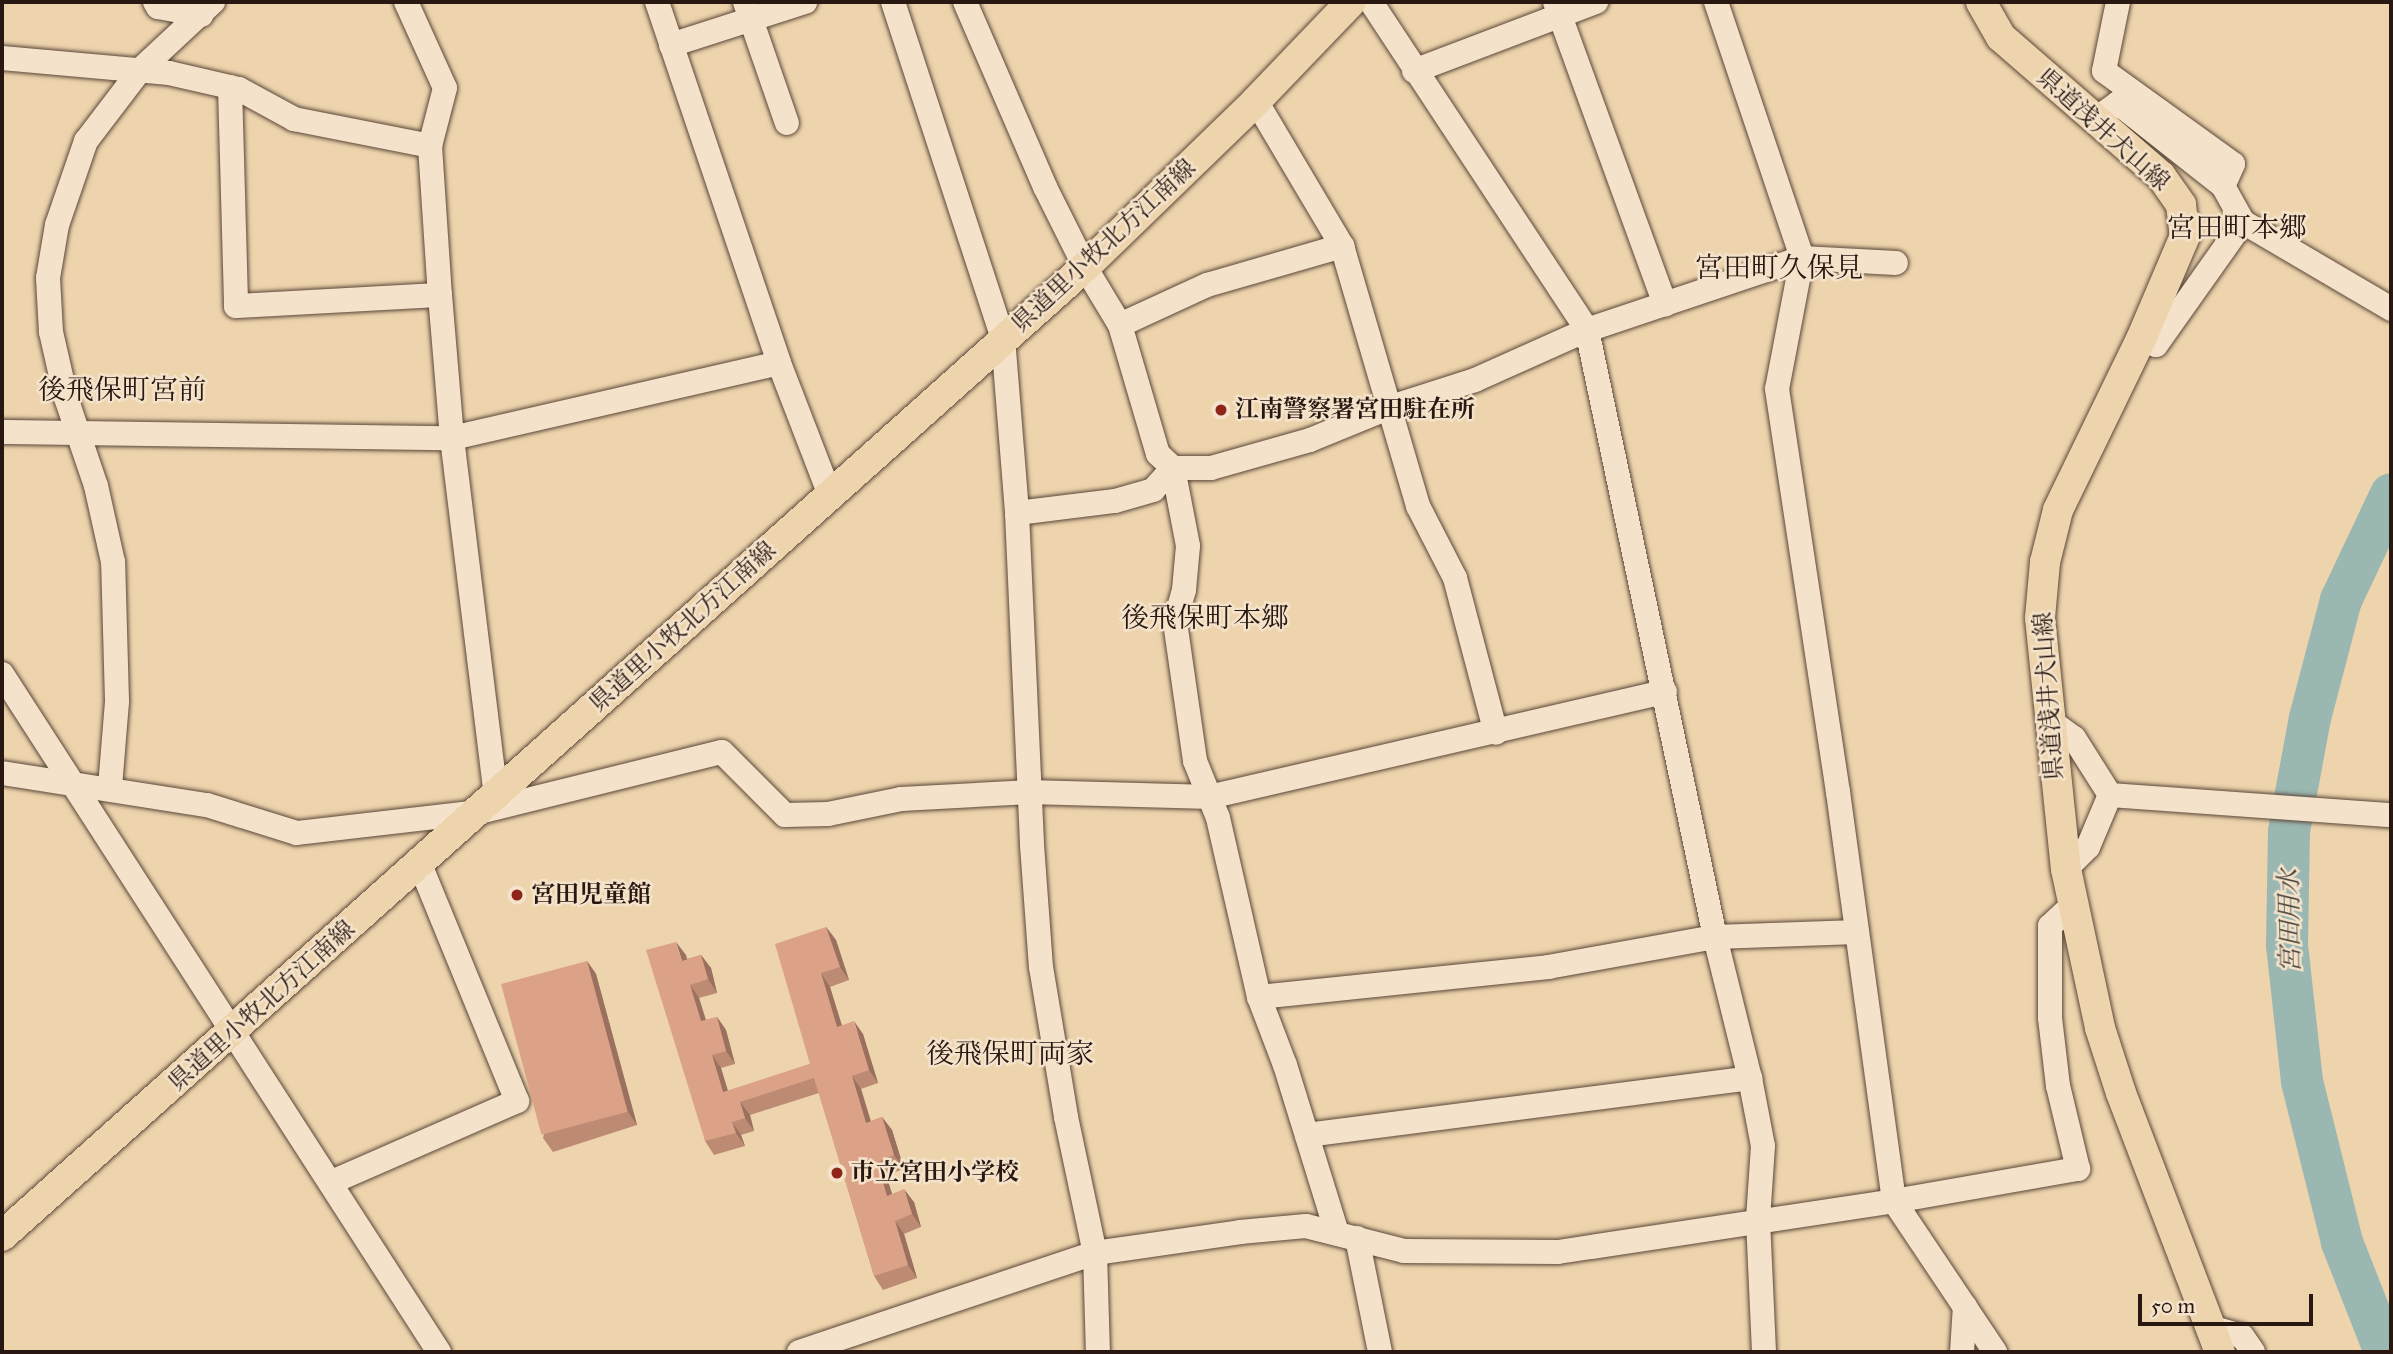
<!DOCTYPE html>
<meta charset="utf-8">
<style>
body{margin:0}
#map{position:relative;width:2393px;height:1354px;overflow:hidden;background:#eed4ad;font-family:"IM FELL Great Primer","Noto Serif JP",serif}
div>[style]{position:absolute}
.river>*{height:42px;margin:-21px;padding:0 21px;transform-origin:21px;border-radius:21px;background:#9bb7b1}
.roads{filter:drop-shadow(0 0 2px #5a4739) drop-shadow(0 0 2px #5a4739)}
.minor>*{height:24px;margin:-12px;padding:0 12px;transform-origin:12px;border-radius:12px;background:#f4e3ca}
.major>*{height:30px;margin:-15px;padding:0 15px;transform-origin:15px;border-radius:15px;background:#eed4ad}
.wall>*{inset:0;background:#bd8b74}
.shaded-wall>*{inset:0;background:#9a715e}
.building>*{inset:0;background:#dca287;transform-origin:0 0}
.dots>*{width:19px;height:19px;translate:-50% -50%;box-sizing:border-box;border:4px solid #f4e3ca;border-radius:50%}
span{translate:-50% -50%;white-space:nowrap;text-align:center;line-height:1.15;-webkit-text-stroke:5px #f4e3ca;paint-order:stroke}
.street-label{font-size:24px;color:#291812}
.poi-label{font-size:24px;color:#291812;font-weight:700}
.left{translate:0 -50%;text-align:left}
.water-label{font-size:26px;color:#4b4842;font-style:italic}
.quarter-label{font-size:28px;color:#291812}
.frame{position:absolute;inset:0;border:4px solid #291812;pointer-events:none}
.scale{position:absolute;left:2138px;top:1294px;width:175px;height:32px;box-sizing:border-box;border:4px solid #291812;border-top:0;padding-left:9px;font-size:21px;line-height:24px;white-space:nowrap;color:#291812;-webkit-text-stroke:5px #f4e3ca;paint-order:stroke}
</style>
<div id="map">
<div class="river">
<div style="left:2385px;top:1352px;width:118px;rotate:-111.4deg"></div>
<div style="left:2342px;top:1242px;width:166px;rotate:-104deg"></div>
<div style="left:2302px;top:1081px;width:137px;rotate:-96.3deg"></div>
<div style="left:2287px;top:945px;width:114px;rotate:-89deg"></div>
<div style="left:2289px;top:831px;width:115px;rotate:-79.5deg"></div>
<div style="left:2310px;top:718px;width:122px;rotate:-75.3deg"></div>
<div style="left:2341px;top:600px;width:117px;rotate:-64.7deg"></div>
</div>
<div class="roads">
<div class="minor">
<div style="left:155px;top:2px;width:6px;rotate:59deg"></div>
<div style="left:158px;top:7px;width:44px;rotate:10.5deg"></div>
<div style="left:406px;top:2px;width:94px;rotate:65.6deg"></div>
<div style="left:445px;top:88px;width:60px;rotate:104.5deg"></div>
<div style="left:430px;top:146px;width:149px;rotate:86.2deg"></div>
<div style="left:440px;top:295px;width:144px;rotate:85.2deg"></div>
<div style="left:452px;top:438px;width:361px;rotate:83deg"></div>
<div style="left:657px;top:2px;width:381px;rotate:71.3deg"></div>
<div style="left:779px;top:363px;width:142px;rotate:68.9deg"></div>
<div style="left:745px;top:2px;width:128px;rotate:70.9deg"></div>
<div style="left:893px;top:2px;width:354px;rotate:71.9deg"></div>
<div style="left:1003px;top:338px;width:176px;rotate:85.4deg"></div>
<div style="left:1017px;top:513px;width:332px;rotate:87.4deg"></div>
<div style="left:1032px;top:845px;width:122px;rotate:85.8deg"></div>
<div style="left:1041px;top:967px;width:152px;rotate:80.5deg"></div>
<div style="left:1066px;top:1117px;width:139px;rotate:78deg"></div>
<div style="left:1095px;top:1253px;width:99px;rotate:88.3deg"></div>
<div style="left:965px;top:2px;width:202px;rotate:66.6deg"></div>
<div style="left:1045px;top:187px;width:89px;rotate:63.4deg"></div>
<div style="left:1085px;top:267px;width:68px;rotate:58.9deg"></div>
<div style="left:1120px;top:325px;width:134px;rotate:73.6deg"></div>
<div style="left:1158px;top:454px;width:21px;rotate:43deg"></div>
<div style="left:1173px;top:468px;width:79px;rotate:79.1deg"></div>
<div style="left:1188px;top:546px;width:44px;rotate:95.2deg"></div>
<div style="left:1184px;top:590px;width:33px;rotate:106deg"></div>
<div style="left:1175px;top:622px;width:140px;rotate:81.8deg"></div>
<div style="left:1195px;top:761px;width:61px;rotate:68deg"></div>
<div style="left:1218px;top:818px;width:184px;rotate:77.1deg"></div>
<div style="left:1259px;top:997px;width:73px;rotate:69.1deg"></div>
<div style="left:1285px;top:1065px;width:176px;rotate:72.8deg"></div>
<div style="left:1371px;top:2px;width:393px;rotate:56.6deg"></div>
<div style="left:1587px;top:330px;width:620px;rotate:78.09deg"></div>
<div style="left:1715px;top:937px;width:145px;rotate:76.1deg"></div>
<div style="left:1750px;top:1078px;width:69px;rotate:79.2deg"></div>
<div style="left:1763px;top:1146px;width:74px;rotate:93.9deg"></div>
<div style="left:1758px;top:1220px;width:132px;rotate:87.4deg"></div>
<div style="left:1555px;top:2px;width:322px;rotate:70deg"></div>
<div style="left:1716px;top:2px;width:270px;rotate:71.4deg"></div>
<div style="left:1802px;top:258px;width:133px;rotate:100.8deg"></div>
<div style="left:1777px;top:389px;width:408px;rotate:81.4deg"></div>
<div style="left:1838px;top:792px;width:413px;rotate:82.2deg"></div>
<div style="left:1894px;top:1201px;width:182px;rotate:56.2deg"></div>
<div style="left:2118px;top:2px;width:70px;rotate:101.5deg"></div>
<div style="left:2104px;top:71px;width:159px;rotate:35.8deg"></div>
<div style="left:2233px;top:164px;width:24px;rotate:114deg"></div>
<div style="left:671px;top:45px;width:141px;rotate:-17.8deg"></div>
<div style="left:2px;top:58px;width:168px;rotate:5.1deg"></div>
<div style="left:169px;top:73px;width:72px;rotate:12.9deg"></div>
<div style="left:239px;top:89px;width:63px;rotate:28.6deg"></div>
<div style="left:294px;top:119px;width:139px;rotate:11.2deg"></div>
<div style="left:1414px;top:71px;width:195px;rotate:-20.8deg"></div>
<div style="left:230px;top:87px;width:219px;rotate:88.4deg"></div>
<div style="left:236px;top:306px;width:204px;rotate:-3.1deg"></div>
<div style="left:1256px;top:101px;width:169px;rotate:59.3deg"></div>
<div style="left:2096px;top:119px;width:27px;rotate:-36deg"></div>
<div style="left:2118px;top:103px;width:134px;rotate:38.3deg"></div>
<div style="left:2223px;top:186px;width:41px;rotate:60.9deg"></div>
<div style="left:2243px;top:222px;width:172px;rotate:30.4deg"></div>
<div style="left:1120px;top:325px;width:96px;rotate:-24.7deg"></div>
<div style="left:1207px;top:285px;width:141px;rotate:-16.1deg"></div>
<div style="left:1342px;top:246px;width:271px;rotate:73.7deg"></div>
<div style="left:1418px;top:506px;width:81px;rotate:62.8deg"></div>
<div style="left:1455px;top:578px;width:160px;rotate:75.2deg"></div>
<div style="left:2141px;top:339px;width:16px;rotate:22deg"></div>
<div style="left:2156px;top:345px;width:151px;rotate:-54.7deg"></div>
<div style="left:2px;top:432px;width:450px;rotate:0.8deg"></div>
<div style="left:452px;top:438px;width:335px;rotate:-12.9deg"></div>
<div style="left:1017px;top:513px;width:99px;rotate:-7deg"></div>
<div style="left:1115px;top:501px;width:40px;rotate:-16deg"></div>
<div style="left:1153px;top:490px;width:30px;rotate:-48deg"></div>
<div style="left:1173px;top:468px;width:38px"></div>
<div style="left:1211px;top:468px;width:103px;rotate:-15.8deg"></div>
<div style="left:1310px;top:440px;width:84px;rotate:-22.3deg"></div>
<div style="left:1388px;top:408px;width:91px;rotate:-17.8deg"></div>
<div style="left:1475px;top:380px;width:123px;rotate:-24.1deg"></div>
<div style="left:1587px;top:330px;width:227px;rotate:-18.5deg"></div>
<div style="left:1802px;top:258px;width:94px;rotate:3deg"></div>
<div style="left:2px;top:674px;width:807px;rotate:57.2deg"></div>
<div style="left:2049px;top:720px;width:31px;rotate:36deg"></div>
<div style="left:2074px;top:738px;width:67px;rotate:57.7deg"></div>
<div style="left:2px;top:773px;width:207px;rotate:8.9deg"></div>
<div style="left:207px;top:805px;width:94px;rotate:17.3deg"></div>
<div style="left:297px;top:833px;width:183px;rotate:-6.6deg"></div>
<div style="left:479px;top:812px;width:250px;rotate:-13.9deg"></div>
<div style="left:722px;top:752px;width:89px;rotate:45deg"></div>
<div style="left:785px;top:815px;width:43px;rotate:-1.3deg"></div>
<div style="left:828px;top:814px;width:75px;rotate:-11.6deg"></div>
<div style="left:901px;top:799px;width:130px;rotate:-3.1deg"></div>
<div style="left:1031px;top:792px;width:178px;rotate:1.6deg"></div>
<div style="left:1209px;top:797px;width:468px;rotate:-13deg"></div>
<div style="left:110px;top:787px;width:86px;rotate:-85.3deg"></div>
<div style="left:117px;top:701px;width:139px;rotate:-91.6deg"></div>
<div style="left:113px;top:562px;width:78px;rotate:-102.6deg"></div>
<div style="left:96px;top:486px;width:93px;rotate:-108.8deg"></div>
<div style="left:66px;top:398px;width:68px;rotate:-102.8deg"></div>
<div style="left:51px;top:332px;width:54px;rotate:-93.2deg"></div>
<div style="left:48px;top:278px;width:54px;rotate:-80.4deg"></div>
<div style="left:57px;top:225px;width:89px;rotate:-71deg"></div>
<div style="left:86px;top:141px;width:89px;rotate:-52.7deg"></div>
<div style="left:140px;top:70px;width:100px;rotate:-43deg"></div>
<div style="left:2110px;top:795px;width:282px;rotate:4.1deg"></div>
<div style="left:2066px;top:869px;width:31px;rotate:-45deg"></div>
<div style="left:2088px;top:847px;width:56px;rotate:-67.1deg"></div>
<div style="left:1259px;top:997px;width:291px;rotate:-5.9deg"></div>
<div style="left:1548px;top:967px;width:170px;rotate:-10.2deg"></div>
<div style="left:1715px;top:937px;width:142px;rotate:-2deg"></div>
<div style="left:1307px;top:1135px;width:447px;rotate:-7.3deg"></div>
<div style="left:332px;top:1182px;width:202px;rotate:-23.6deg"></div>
<div style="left:517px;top:1101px;width:255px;rotate:-112.3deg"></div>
<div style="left:1357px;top:1238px;width:116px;rotate:78.6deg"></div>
<div style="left:2210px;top:1327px;width:33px;rotate:16deg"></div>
<div style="left:2242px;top:1336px;width:19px;rotate:55deg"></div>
<div style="left:799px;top:1352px;width:312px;rotate:-18.5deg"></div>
<div style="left:1095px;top:1253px;width:147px;rotate:-8.2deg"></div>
<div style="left:1240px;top:1232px;width:66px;rotate:-5.2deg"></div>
<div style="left:1306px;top:1226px;width:101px;rotate:14.3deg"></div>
<div style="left:1404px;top:1251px;width:154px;rotate:0.4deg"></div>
<div style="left:1558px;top:1252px;width:340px;rotate:-8.6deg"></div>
<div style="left:1894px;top:1201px;width:187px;rotate:-9.9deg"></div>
<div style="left:2078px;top:1169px;width:85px;rotate:-103.5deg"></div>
<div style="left:2058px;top:1086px;width:68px;rotate:-96.7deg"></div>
<div style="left:2050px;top:1018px;width:92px;rotate:-90deg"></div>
<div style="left:2050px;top:926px;width:33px;rotate:-43deg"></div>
<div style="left:1962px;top:1352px;width:46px;rotate:-86.3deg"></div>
</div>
<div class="major">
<div style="left:1981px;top:2px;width:40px;rotate:60.3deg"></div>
<div style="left:2001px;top:37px;width:212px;rotate:41deg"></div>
<div style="left:2161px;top:176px;width:35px;rotate:55deg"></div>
<div style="left:2181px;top:205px;width:31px;rotate:83deg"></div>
<div style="left:2185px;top:236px;width:112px;rotate:113.1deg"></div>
<div style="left:2141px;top:339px;width:190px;rotate:115.9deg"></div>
<div style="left:2058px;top:510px;width:54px;rotate:104deg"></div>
<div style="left:2045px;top:562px;width:56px;rotate:95.1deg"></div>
<div style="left:2040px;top:618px;width:252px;rotate:84.1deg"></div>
<div style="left:2066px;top:869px;width:163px;rotate:77.9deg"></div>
<div style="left:2100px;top:1028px;width:68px;rotate:72.1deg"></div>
<div style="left:2121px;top:1093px;width:277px;rotate:69.1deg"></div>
<div style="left:2px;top:1236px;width:1453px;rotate:-41.82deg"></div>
<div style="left:1085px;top:267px;width:238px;rotate:-44.1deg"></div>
<div style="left:1256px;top:101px;width:137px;rotate:-46.2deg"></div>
</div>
</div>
<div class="wall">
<div style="clip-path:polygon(826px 927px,836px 940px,849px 980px,830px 987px,842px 1025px,863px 1034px,878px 1083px,861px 1089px,871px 1121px,882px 1117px,892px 1130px,904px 1169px,886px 1175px,892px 1194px,914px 1202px,921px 1227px,904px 1234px,917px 1278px,883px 1290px,874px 1276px,819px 1093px,750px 1115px,754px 1131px,741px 1135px,745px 1146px,714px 1155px,705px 1141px,686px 955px,687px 959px,701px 955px,711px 968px,717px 993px,699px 998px,706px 1020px,717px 1017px,726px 1030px,735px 1064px,721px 1068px,728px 1091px,810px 1064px)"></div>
<div style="clip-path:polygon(587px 961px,596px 974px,637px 1125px,553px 1152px,543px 1138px)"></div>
</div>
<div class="shaded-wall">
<div style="clip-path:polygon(826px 927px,836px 940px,849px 980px,840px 967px)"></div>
<div style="clip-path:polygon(676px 942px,686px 955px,691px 974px,682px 961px)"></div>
<div style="clip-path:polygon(701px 955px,711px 968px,717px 993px,708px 979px)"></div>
<div style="clip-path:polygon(587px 961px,596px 974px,637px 1125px,628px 1112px)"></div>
<div style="clip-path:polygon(821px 973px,830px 987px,846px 1040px,837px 1027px)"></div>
<div style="clip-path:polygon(690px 985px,699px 998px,710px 1034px,701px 1021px)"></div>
<div style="clip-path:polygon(717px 1017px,726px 1030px,735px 1064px,726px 1051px)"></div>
<div style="clip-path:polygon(854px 1021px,863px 1034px,878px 1083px,869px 1070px)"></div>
<div style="clip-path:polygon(712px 1055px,721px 1068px,732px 1105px,723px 1092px)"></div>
<div style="clip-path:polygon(852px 1076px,861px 1089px,875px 1136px,866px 1123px)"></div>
<div style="clip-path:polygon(740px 1102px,750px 1115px,754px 1131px,745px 1118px)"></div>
<div style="clip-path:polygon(882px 1117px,892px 1130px,904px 1169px,894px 1155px)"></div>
<div style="clip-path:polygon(732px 1122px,741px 1135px,745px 1146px,736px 1133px)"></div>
<div style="clip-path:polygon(877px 1162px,886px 1175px,897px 1209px,887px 1196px)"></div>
<div style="clip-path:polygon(904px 1189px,914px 1202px,921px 1227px,912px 1214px)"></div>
<div style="clip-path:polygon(895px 1221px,904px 1234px,917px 1278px,908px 1265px)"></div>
</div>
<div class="building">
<div style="clip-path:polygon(826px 927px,840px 967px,821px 973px,837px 1027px,854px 1021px,869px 1070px,852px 1076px,866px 1123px,882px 1117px,894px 1155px,877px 1162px,887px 1196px,904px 1189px,912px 1214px,895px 1221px,908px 1265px,874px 1276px,814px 1078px,740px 1102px,745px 1118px,732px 1122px,736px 1133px,705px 1141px,646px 950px,676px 942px,682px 961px,701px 955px,708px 979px,690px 985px,701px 1021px,717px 1017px,726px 1051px,712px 1055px,723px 1092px,810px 1064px,775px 944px)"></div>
<div style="left:587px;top:961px;width:156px;height:89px;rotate:75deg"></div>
</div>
<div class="dots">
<div style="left:1221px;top:410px;background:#8f2418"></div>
<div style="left:517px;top:895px;background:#8f2418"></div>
<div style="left:837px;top:1173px;background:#8f2418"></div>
</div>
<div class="street-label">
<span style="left:2103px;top:130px;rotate:42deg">県道浅井犬山線</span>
<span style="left:1104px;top:246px;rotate:-43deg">県道里小牧北方江南線</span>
<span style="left:683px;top:627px;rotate:-42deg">県道里小牧北方江南線</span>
<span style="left:2049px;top:696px;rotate:-94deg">県道浅井犬山線</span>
<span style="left:262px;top:1006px;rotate:-42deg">県道里小牧北方江南線</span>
</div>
<div class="poi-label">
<span class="left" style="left:1235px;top:410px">江南警察署宮田駐在所</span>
<span class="left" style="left:531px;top:895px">宮田児童館</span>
<span class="left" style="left:851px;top:1173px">市立宮田小学校</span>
</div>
<div class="water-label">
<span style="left:2290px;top:921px;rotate:-91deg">宮田用水</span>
</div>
<div class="quarter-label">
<span style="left:2237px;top:228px">宮田町本郷</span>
<span style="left:1779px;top:268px">宮田町久保見</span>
<span style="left:122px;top:390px">後飛保町宮前</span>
<span style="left:1205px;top:618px">後飛保町本郷</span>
<span style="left:1010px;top:1054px">後飛保町両家</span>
</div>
<div class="frame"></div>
<div class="scale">50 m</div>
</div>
